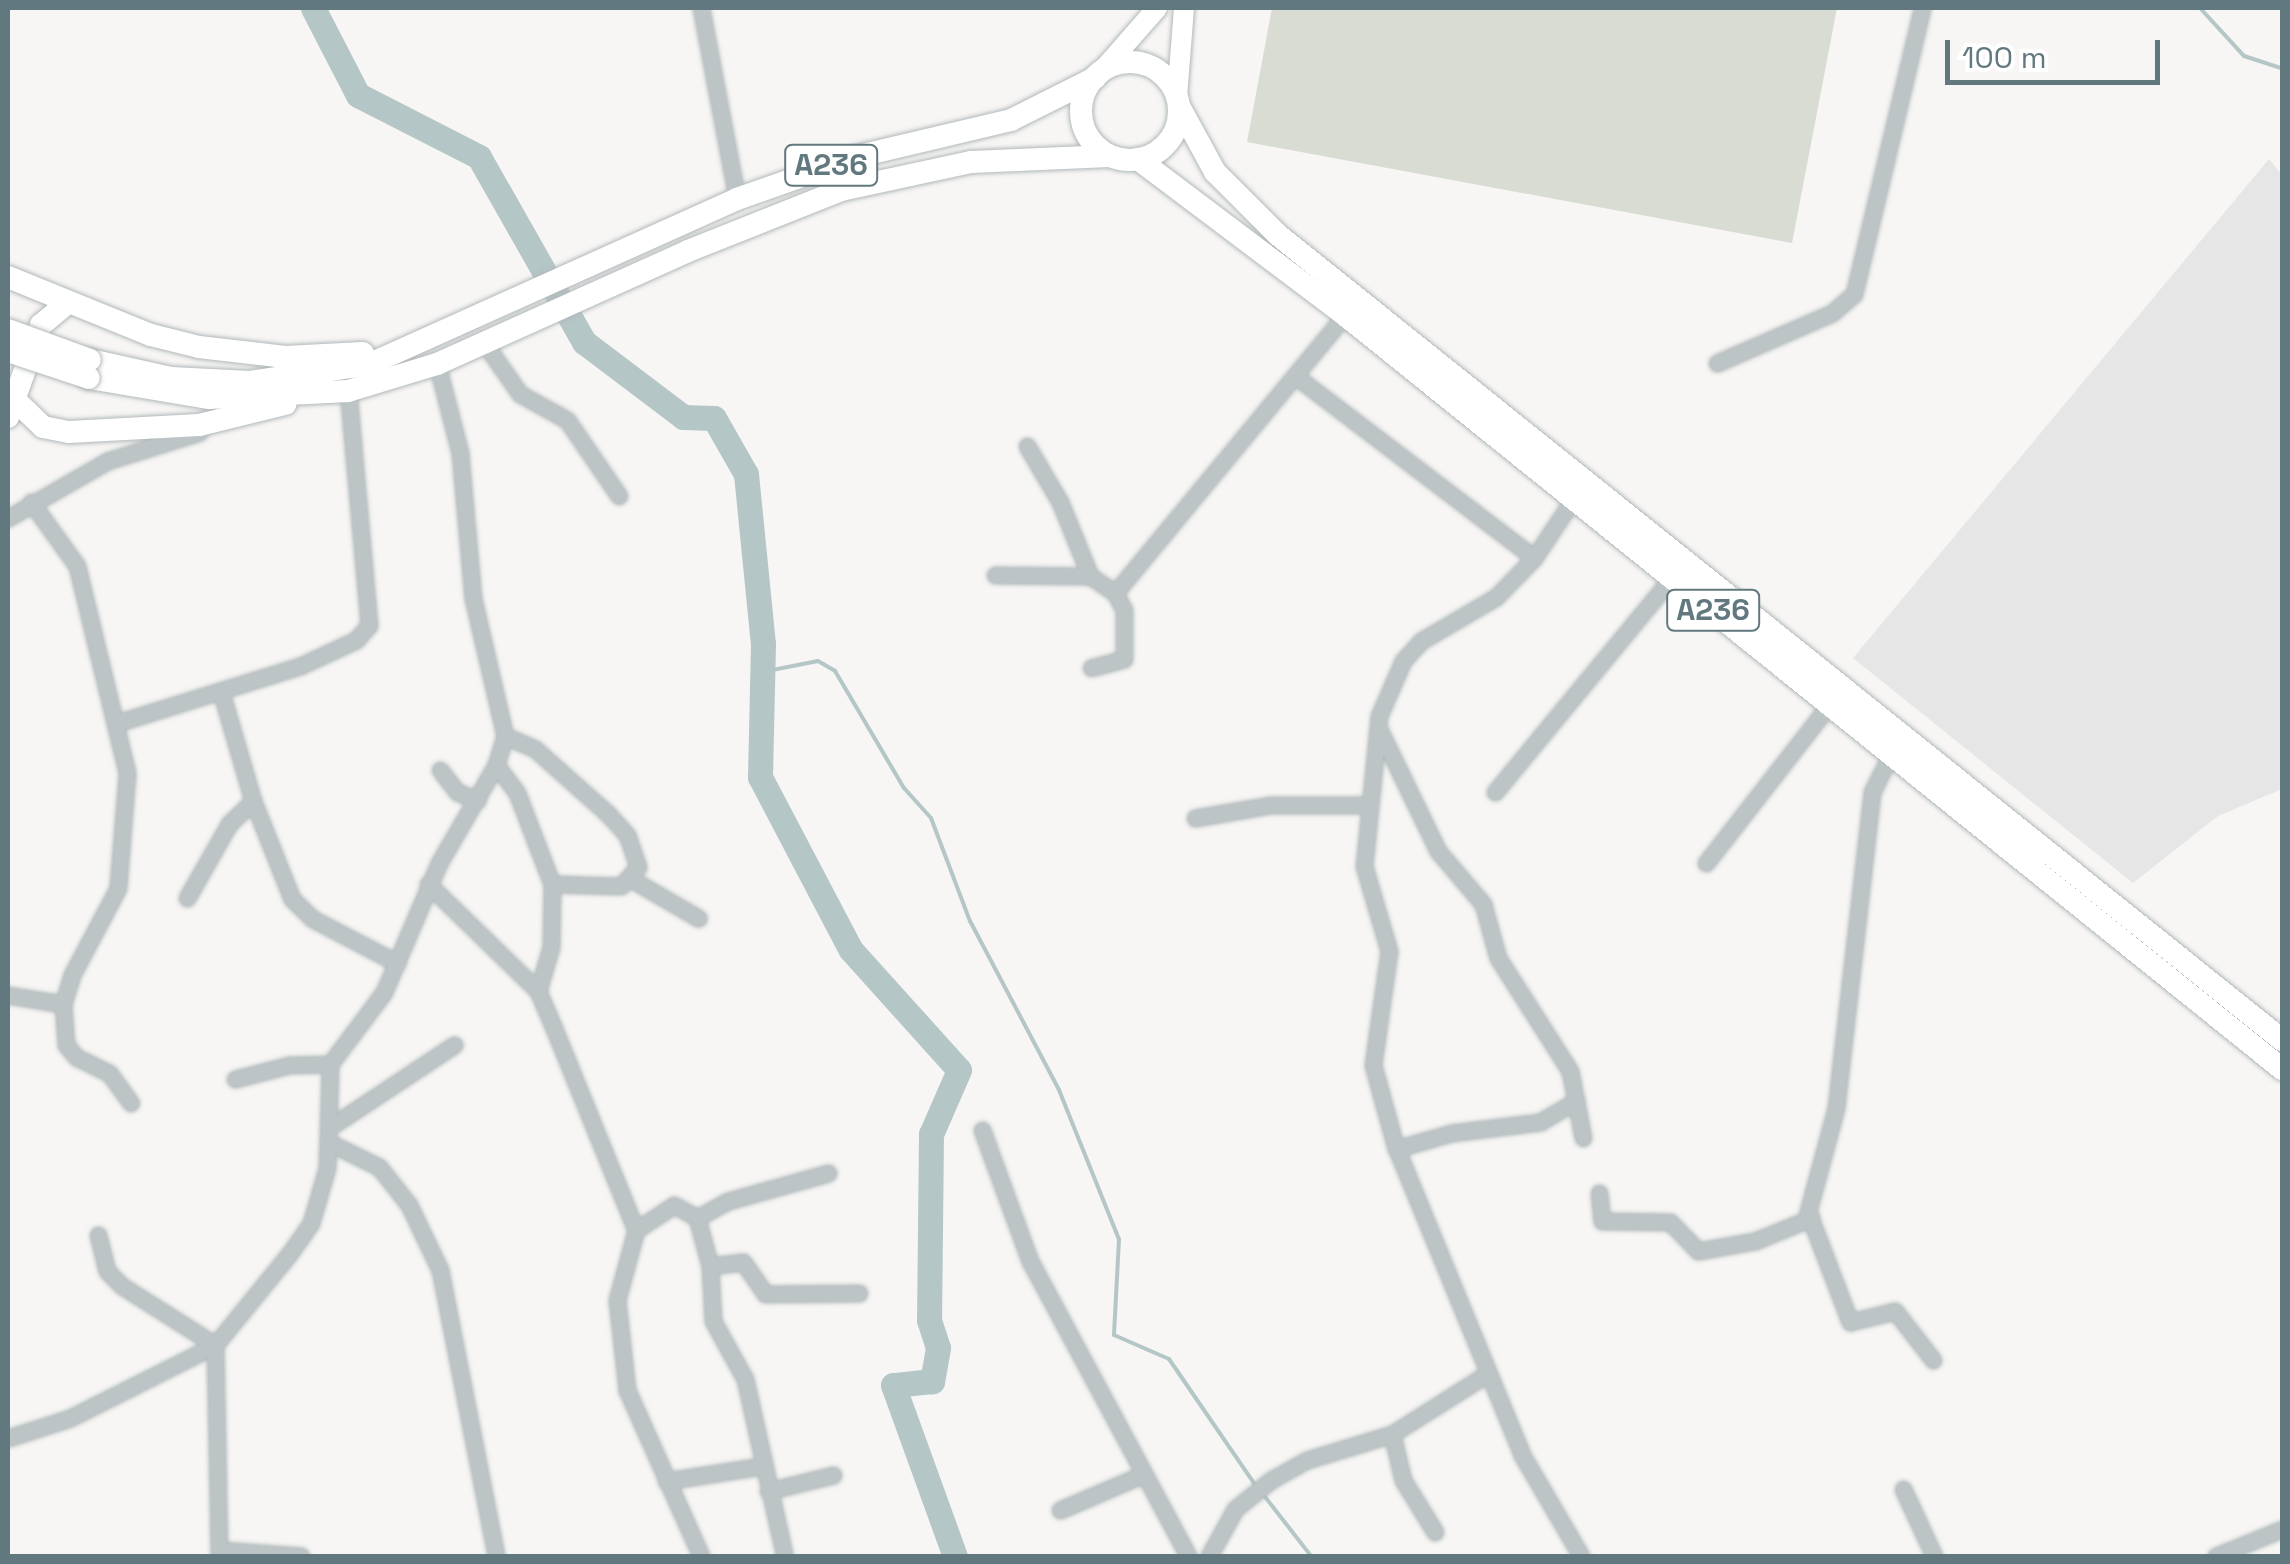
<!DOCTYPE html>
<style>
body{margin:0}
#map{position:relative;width:2290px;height:1564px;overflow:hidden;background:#f7f6f4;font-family:"Space Grotesk",sans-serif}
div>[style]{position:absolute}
.built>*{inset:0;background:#e5e6e5}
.green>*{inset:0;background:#d8dcd3}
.stream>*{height:4px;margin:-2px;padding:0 2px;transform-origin:2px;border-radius:2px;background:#b5c6c7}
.river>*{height:25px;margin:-12.5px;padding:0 12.5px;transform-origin:12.5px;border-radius:12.5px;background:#b5c6c7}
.roads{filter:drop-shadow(0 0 2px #b1b8ba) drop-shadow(0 0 2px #b1b8ba)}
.minor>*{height:15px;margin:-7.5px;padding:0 7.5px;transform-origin:7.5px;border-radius:7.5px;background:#bdc4c6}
.major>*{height:20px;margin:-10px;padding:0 10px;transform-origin:10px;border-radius:10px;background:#fff}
.highway>*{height:22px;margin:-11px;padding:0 11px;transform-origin:11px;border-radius:11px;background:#fff}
.highway>.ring{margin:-11px;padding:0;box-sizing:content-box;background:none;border:22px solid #fff;border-radius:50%}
.bridges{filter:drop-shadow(0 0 2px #b3b8ba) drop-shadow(0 0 2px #b3b8ba)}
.highway-bridge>*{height:22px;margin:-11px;padding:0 11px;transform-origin:11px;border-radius:11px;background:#fff}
span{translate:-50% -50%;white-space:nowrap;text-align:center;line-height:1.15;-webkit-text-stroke:10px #fff;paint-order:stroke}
.shield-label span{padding:2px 8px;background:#fff;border:2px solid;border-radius:8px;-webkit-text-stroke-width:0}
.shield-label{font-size:30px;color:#62787f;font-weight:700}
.frame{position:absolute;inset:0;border:10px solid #62787f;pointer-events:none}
.scale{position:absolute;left:1945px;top:40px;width:215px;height:45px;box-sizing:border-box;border:5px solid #62787f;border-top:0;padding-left:12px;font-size:30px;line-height:35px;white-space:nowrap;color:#62787f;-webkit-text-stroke:8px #fff;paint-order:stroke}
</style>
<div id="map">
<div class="built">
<div style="clip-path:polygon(2269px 159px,2282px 175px,2282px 789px,2218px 816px,2133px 883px,1853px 658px)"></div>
</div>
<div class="green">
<div style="clip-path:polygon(1272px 8px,1837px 8px,1792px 243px,1247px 142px)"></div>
</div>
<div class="stream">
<div style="left:2200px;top:8px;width:65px;rotate:47.5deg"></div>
<div style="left:2244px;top:56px;width:40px;rotate:18deg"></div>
<div style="left:762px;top:672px;width:57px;rotate:-11.1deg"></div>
<div style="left:818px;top:661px;width:20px;rotate:30deg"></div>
<div style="left:835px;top:671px;width:136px;rotate:59.5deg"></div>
<div style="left:904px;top:788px;width:40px;rotate:48deg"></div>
<div style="left:931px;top:818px;width:110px;rotate:69.3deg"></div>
<div style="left:970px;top:921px;width:191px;rotate:62.2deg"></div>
<div style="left:1059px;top:1090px;width:161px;rotate:68.1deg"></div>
<div style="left:1119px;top:1239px;width:96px;rotate:93deg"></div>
<div style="left:1114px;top:1335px;width:60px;rotate:23.6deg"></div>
<div style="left:1169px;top:1359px;width:154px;rotate:55.6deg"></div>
<div style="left:1262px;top:1493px;width:80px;rotate:52.1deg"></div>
</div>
<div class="river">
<div style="left:313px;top:8px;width:98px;rotate:62.7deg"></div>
<div style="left:358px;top:95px;width:136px;rotate:27.1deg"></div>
<div style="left:479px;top:157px;width:213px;rotate:60.4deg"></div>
<div style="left:584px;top:342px;width:124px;rotate:37.1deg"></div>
<div style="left:683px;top:417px;width:31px;rotate:2deg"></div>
<div style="left:714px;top:418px;width:64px;rotate:60.3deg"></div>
<div style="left:746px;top:474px;width:171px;rotate:84.3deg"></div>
<div style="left:763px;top:644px;width:133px;rotate:91.3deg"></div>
<div style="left:760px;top:777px;width:195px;rotate:62.3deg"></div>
<div style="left:851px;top:950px;width:161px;rotate:48deg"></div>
<div style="left:959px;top:1070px;width:70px;rotate:113.6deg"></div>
<div style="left:931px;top:1134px;width:186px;rotate:90.6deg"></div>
<div style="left:929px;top:1320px;width:29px;rotate:72deg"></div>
<div style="left:938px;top:1348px;width:34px;rotate:100deg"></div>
<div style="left:932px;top:1381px;width:39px;rotate:174deg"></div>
<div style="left:893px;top:1385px;width:182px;rotate:70.1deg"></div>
</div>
<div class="roads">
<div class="minor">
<div style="left:701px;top:8px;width:194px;rotate:79.3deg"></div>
<div style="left:485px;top:344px;width:61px;rotate:55deg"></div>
<div style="left:520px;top:394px;width:54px;rotate:29deg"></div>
<div style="left:567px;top:420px;width:92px;rotate:55.6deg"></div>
<div style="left:1717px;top:363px;width:125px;rotate:-23.5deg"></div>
<div style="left:1832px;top:313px;width:29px;rotate:-41deg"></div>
<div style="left:1854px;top:294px;width:294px;rotate:-76.6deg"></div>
<div style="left:1298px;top:378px;width:297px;rotate:37.3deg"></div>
<div style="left:1027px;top:446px;width:65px;rotate:59.5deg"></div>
<div style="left:1060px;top:502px;width:80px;rotate:67.9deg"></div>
<div style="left:1090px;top:576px;width:30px;rotate:34deg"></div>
<div style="left:1115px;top:593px;width:19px;rotate:62deg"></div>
<div style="left:1124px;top:610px;width:49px;rotate:90deg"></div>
<div style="left:1124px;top:659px;width:34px;rotate:165deg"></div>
<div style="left:1574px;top:498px;width:72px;rotate:123.7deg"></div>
<div style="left:1534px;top:558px;width:54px;rotate:134.3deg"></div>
<div style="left:1496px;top:597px;width:87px;rotate:149.6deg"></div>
<div style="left:1421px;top:641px;width:27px;rotate:132deg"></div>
<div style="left:1403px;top:661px;width:60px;rotate:113.6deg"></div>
<div style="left:1379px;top:716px;width:151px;rotate:95.7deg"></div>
<div style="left:1364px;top:866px;width:89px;rotate:73.6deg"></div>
<div style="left:1389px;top:951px;width:115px;rotate:98deg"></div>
<div style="left:1373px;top:1065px;width:83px;rotate:74.6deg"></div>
<div style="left:1395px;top:1145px;width:335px;rotate:67.7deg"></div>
<div style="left:1522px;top:1455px;width:117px;rotate:59.7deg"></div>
<div style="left:31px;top:502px;width:79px;rotate:54.3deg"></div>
<div style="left:77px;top:566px;width:213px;rotate:76.4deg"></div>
<div style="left:127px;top:773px;width:115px;rotate:94.5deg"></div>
<div style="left:118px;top:888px;width:98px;rotate:117.9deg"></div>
<div style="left:72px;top:975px;width:30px;rotate:107deg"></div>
<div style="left:63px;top:1004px;width:41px;rotate:85.8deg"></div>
<div style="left:66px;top:1045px;width:16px;rotate:50deg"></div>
<div style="left:76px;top:1057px;width:37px;rotate:26deg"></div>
<div style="left:109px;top:1073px;width:37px;rotate:54deg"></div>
<div style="left:8px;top:518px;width:114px;rotate:-29.9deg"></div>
<div style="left:107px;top:461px;width:97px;rotate:-17.3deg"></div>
<div style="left:995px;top:575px;width:95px;rotate:0.6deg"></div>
<div style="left:1115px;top:593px;width:361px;rotate:-50.4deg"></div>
<div style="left:222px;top:695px;width:110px;rotate:73.7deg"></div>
<div style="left:253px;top:801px;width:105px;rotate:68.3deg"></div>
<div style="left:292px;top:899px;width:29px;rotate:44deg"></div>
<div style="left:313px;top:919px;width:95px;rotate:27.6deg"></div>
<div style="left:117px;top:723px;width:192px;rotate:-17.3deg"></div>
<div style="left:300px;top:666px;width:62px;rotate:-24.9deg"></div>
<div style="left:356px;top:640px;width:20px;rotate:-49deg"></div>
<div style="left:369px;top:625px;width:235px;rotate:-95.1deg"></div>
<div style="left:1379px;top:729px;width:136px;rotate:64.2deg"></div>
<div style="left:1438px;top:851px;width:70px;rotate:49.7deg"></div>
<div style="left:1483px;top:904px;width:56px;rotate:74.5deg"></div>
<div style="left:1498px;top:958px;width:134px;rotate:57.5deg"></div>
<div style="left:1570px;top:1071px;width:68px;rotate:79deg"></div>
<div style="left:505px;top:736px;width:33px;rotate:23deg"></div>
<div style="left:535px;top:749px;width:98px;rotate:41.7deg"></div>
<div style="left:608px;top:814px;width:28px;rotate:48deg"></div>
<div style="left:627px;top:835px;width:34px;rotate:71deg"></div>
<div style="left:638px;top:867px;width:25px;rotate:132deg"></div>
<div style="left:621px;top:886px;width:69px;rotate:-178.3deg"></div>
<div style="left:1894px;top:748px;width:49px;rotate:116.6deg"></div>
<div style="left:1872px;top:792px;width:318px;rotate:96.5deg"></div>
<div style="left:1836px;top:1108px;width:108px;rotate:105.1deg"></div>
<div style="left:1808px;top:1212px;width:118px;rotate:69.1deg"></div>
<div style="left:1850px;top:1322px;width:46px;rotate:-13.7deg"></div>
<div style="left:1895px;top:1311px;width:62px;rotate:52.2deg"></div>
<div style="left:496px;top:765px;width:35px;rotate:53deg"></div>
<div style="left:517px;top:793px;width:97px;rotate:69deg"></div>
<div style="left:552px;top:884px;width:63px;rotate:90.9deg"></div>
<div style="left:551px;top:947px;width:46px;rotate:106.5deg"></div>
<div style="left:440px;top:770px;width:28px;rotate:52deg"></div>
<div style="left:457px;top:792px;width:22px;rotate:22deg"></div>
<div style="left:1495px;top:792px;width:278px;rotate:-50.5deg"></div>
<div style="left:1195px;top:818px;width:76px;rotate:-9.8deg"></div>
<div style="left:1270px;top:805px;width:98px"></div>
<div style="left:1706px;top:863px;width:200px;rotate:-52.1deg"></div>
<div style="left:631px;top:879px;width:78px;rotate:30.2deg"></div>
<div style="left:428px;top:884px;width:153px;rotate:44.2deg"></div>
<div style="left:538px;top:991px;width:38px;rotate:67deg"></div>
<div style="left:553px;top:1026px;width:220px;rotate:67.9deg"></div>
<div style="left:636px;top:1230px;width:73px;rotate:105.2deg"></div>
<div style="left:617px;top:1300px;width:91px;rotate:83.7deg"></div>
<div style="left:627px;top:1390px;width:182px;rotate:66deg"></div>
<div style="left:187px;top:898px;width:85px;rotate:-60.4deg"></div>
<div style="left:229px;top:824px;width:33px;rotate:-44deg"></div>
<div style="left:8px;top:995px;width:56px;rotate:9.3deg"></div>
<div style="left:235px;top:1079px;width:56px;rotate:-14.5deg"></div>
<div style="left:289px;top:1065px;width:41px;rotate:-1.4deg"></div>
<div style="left:330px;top:1127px;width:149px;rotate:-33.5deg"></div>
<div style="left:982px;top:1130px;width:140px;rotate:69.9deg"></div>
<div style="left:1030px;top:1261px;width:335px;rotate:61.8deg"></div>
<div style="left:330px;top:1143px;width:55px;rotate:26.1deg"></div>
<div style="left:379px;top:1167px;width:48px;rotate:51.7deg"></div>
<div style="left:409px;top:1205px;width:72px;rotate:64.5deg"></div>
<div style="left:440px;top:1270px;width:291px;rotate:78.9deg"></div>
<div style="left:1396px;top:1149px;width:57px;rotate:-16.2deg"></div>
<div style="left:1451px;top:1133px;width:90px;rotate:-7deg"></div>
<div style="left:1540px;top:1122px;width:42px;rotate:-30.3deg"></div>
<div style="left:1599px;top:1193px;width:28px;rotate:84deg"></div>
<div style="left:1602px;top:1221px;width:68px;rotate:0.8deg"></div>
<div style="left:1670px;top:1222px;width:40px;rotate:46deg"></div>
<div style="left:1698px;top:1251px;width:58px;rotate:-10deg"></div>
<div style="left:1755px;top:1241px;width:61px;rotate:-22.3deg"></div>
<div style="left:697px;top:1218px;width:35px;rotate:-29deg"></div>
<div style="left:728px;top:1201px;width:104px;rotate:-15.6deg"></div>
<div style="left:636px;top:1230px;width:45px;rotate:-33.3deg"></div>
<div style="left:674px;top:1205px;width:26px;rotate:29deg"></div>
<div style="left:697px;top:1218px;width:50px;rotate:74.8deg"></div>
<div style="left:710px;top:1266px;width:55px;rotate:86.9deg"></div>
<div style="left:713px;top:1321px;width:66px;rotate:61.1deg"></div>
<div style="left:745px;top:1379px;width:179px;rotate:77.4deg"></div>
<div style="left:98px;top:1235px;width:37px;rotate:76deg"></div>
<div style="left:107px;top:1271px;width:21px;rotate:45deg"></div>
<div style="left:122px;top:1286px;width:110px;rotate:32.4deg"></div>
<div style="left:215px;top:1345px;width:211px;rotate:88.9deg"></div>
<div style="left:710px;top:1266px;width:33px;rotate:-7deg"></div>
<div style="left:743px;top:1262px;width:39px;rotate:55deg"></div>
<div style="left:765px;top:1294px;width:94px;rotate:-0.6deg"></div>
<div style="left:1392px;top:1434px;width:47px;rotate:76.6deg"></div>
<div style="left:1403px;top:1480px;width:61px;rotate:58.4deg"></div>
<div style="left:8px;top:1438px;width:65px;rotate:-17.9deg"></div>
<div style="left:70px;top:1418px;width:162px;rotate:-26.7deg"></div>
<div style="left:215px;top:1345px;width:119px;rotate:-50.8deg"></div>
<div style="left:290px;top:1253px;width:37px;rotate:-55deg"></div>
<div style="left:311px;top:1223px;width:57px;rotate:-73.8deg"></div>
<div style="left:327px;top:1168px;width:104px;rotate:-88.3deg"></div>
<div style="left:330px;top:1064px;width:90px;rotate:-53.1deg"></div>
<div style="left:384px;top:992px;width:140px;rotate:-66.9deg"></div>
<div style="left:439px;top:863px;width:113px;rotate:-59.8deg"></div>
<div style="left:496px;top:765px;width:30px;rotate:-73deg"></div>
<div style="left:505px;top:736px;width:141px;rotate:-103.1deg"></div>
<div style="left:473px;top:599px;width:147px;rotate:-95.1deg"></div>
<div style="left:460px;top:453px;width:92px;rotate:-104.5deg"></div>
<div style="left:666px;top:1481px;width:97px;rotate:-8.9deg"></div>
<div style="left:1903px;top:1489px;width:74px;rotate:65.2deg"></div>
<div style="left:768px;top:1491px;width:67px;rotate:-13.8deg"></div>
<div style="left:1060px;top:1510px;width:91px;rotate:-23.2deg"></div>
<div style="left:220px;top:1550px;width:81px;rotate:4.2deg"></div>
<div style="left:1209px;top:1556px;width:54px;rotate:-61deg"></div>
<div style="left:1235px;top:1509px;width:46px;rotate:-38.9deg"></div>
<div style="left:1271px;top:1480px;width:41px;rotate:-29.1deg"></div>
<div style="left:1307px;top:1460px;width:89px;rotate:-17deg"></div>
<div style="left:1392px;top:1434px;width:112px;rotate:-32.3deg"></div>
<div style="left:2216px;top:1556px;width:71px;rotate:-22.2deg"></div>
</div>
<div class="major">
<div style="left:1101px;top:72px;width:85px;rotate:-48.8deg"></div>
<div style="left:1177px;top:97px;width:89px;rotate:-85.5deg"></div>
</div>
<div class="highway">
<div class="ring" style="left:1081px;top:62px;width:76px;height:76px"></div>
<div style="left:1179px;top:106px;width:75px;rotate:61.4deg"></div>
<div style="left:1215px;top:172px;width:89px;rotate:45deg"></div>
<div style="left:1278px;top:235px;width:1287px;rotate:38.72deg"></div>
<div style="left:1138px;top:159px;width:259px;rotate:37deg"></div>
<div style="left:1345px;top:315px;width:1203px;rotate:38.82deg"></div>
<div style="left:8px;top:277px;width:154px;rotate:22.1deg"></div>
<div style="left:151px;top:335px;width:49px;rotate:14deg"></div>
<div style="left:199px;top:347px;width:87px;rotate:6.6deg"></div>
<div style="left:285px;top:357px;width:78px;rotate:-2.9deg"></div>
<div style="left:90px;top:360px;width:83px;rotate:12.5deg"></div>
<div style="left:171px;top:378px;width:79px;rotate:2.9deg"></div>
<div style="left:250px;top:382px;width:121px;rotate:-8.5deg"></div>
<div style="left:370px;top:364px;width:402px;rotate:-24.2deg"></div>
<div style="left:737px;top:199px;width:129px;rotate:-19.4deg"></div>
<div style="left:859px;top:156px;width:156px;rotate:-13.3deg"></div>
<div style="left:1011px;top:120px;width:94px;rotate:-26.6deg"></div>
<div style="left:89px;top:378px;width:122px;rotate:9.5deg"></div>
<div style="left:209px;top:398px;width:139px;rotate:-2.9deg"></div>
<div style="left:348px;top:391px;width:93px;rotate:-16.9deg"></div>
<div style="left:437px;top:364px;width:275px;rotate:-24.2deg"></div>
<div style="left:688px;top:251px;width:165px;rotate:-21.7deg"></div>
<div style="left:841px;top:190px;width:133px;rotate:-12.2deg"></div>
<div style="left:971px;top:162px;width:139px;rotate:-2.5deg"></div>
<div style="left:14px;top:399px;width:40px;rotate:44deg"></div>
<div style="left:43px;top:427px;width:26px;rotate:11deg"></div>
<div style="left:69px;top:432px;width:130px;rotate:-3.1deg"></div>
<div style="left:199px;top:425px;width:89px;rotate:-13.7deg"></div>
<div style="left:8px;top:417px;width:98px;rotate:-70.3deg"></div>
<div style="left:41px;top:325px;width:33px;rotate:-40deg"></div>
</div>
</div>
<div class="bridges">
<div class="highway-bridge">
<div style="left:8px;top:330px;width:87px;rotate:20.1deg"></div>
<div style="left:8px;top:351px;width:85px;rotate:18.4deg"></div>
</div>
</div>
<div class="shield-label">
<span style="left:831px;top:165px">A236</span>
<span style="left:1713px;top:610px">A236</span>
</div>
<div class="frame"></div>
<div class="scale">100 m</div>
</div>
